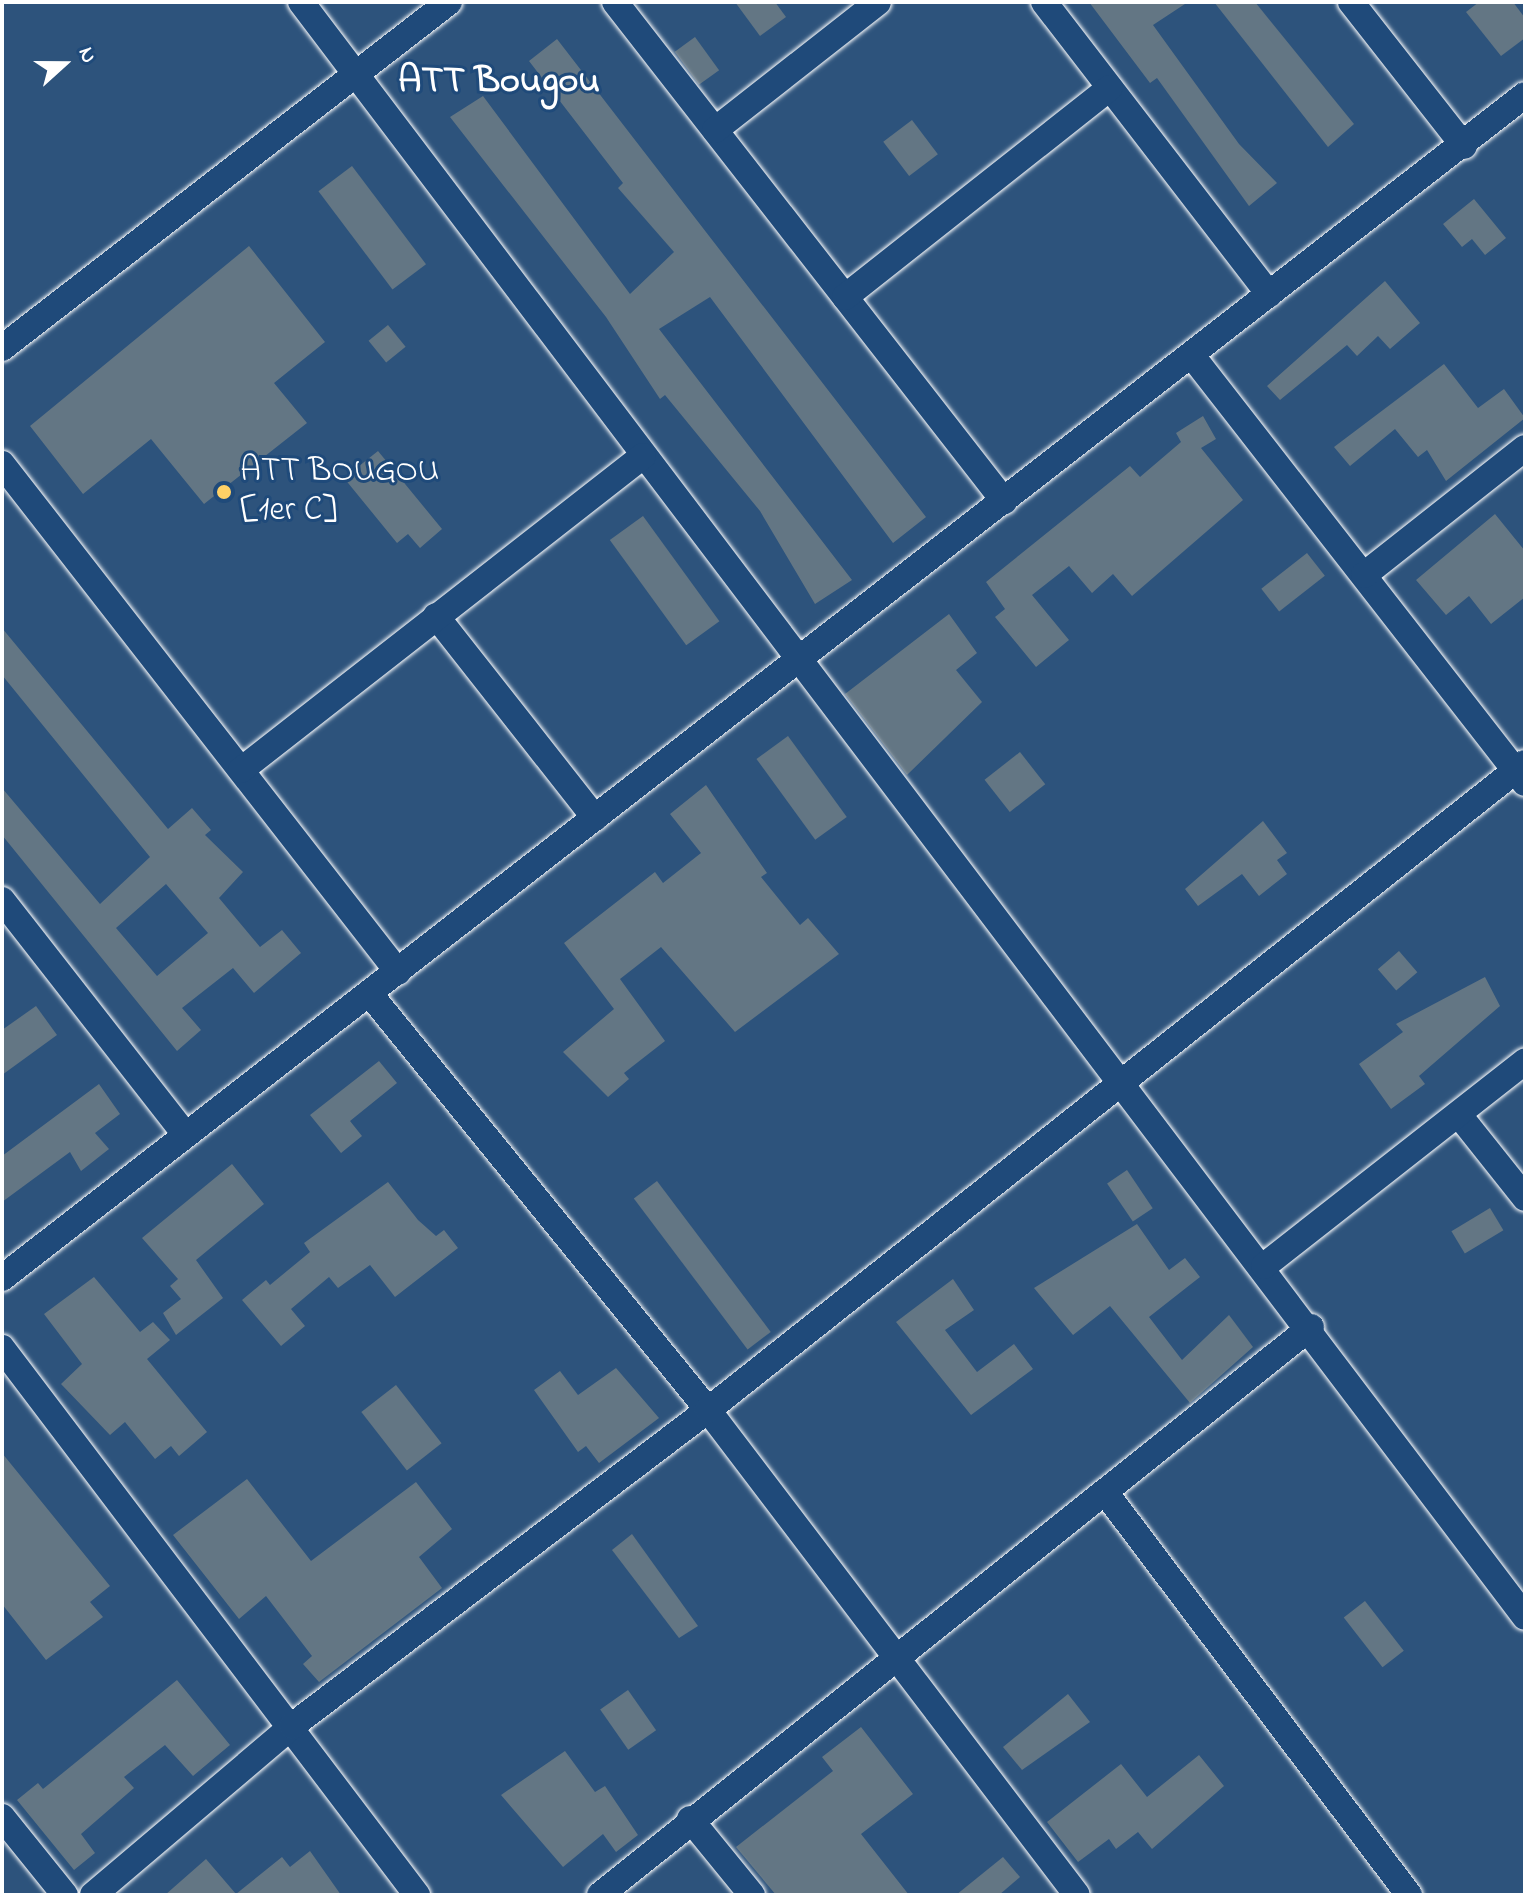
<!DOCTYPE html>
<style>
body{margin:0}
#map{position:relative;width:1527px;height:1897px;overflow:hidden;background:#2d537c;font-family:"Indie Flower",sans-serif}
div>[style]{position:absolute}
.building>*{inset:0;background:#637684;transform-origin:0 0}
.roads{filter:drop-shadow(0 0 2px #fff) drop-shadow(0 0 2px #fff)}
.street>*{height:26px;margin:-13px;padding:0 13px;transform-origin:13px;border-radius:13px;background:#1f4a7a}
.dots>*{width:22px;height:22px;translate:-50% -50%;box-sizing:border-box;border:4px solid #1f4a7a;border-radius:50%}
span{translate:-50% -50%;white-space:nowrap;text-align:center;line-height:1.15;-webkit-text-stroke:6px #1f4a7a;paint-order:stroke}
.poi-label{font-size:34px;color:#fff}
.left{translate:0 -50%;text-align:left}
.quarter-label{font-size:38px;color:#fff;font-weight:700}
.frame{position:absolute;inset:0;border:4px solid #fff;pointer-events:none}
.north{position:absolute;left:24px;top:24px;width:80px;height:80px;-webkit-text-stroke:6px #1f4a7a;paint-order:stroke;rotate:69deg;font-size:22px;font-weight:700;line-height:32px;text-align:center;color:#fff}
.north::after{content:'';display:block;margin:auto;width:28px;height:36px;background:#fff;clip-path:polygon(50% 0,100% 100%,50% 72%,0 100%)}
</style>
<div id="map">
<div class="building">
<div style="clip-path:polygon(735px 2px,775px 2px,786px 17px,760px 36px)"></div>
<div style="clip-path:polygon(1089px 2px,1188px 2px,1153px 25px,1239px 144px,1277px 183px,1249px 206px,1157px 78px,1150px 83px)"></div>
<div style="clip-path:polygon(1214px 2px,1255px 2px,1354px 124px,1328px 147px)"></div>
<div style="clip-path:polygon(1479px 2px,1513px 2px,1525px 18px,1525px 38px,1501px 56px,1466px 12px)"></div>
<div style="left:695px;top:37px;width:41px;height:25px;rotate:54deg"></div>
<div style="clip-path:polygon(557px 39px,926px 517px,893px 543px,710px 297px,659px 329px,852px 580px,815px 604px,760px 511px,665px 395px,660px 399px,606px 317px,450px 117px,483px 96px,630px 294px,674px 252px,618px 188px,623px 183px,529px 61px)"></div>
<div style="left:912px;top:120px;width:43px;height:36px;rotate:53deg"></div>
<div style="left:352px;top:166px;width:123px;height:42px;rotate:53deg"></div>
<div style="clip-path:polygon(1474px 199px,1506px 238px,1485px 255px,1472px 239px,1462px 247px,1443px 224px)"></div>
<div style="clip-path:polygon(249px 246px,325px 342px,274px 383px,307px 423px,204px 504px,151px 439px,83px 494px,30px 426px)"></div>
<div style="clip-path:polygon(1385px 281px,1420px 323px,1390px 349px,1378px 336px,1357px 356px,1347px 345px,1280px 400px,1267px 386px)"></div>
<div style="left:388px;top:325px;width:28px;height:25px;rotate:51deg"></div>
<div style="clip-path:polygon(1444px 364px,1478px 408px,1504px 389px,1525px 418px,1446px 481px,1427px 450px,1418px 457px,1395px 429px,1350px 466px,1334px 447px)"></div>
<div style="clip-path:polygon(1203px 416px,1216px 439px,1201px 448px,1243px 500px,1132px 596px,1113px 574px,1092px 593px,1069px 566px,1032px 595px,1069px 640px,1036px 667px,995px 617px,1005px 609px,986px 582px,1130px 466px,1140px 477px,1181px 442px,1176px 433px)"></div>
<div style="clip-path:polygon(378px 451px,442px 529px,420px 548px,408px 534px,397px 543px,344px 478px)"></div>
<div style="clip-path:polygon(1495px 514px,1525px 551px,1525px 597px,1491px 624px,1469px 596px,1446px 615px,1416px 580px)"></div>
<div style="left:643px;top:516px;width:130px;height:41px;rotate:54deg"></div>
<div style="left:1307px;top:553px;width:29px;height:58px;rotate:52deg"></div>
<div style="clip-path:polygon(949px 614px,977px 653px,956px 670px,982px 702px,907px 775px,845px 694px)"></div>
<div style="clip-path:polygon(evenodd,2px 628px,168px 829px,192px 808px,211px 830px,205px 835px,243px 872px,219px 898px,260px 947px,282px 930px,301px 953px,254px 993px,233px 968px,182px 1008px,201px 1030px,177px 1051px,2px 835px,2px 788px,100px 904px,150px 857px,2px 675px,2px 628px,166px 884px,208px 933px,157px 976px,116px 928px,166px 884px)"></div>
<div style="left:788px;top:736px;width:100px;height:39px;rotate:54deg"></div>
<div style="left:1020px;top:752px;width:41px;height:45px;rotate:52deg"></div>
<div style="clip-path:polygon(706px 785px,767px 873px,761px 877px,800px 925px,808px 918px,839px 954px,735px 1032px,661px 947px,620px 979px,665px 1041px,624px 1073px,629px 1079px,608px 1097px,563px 1052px,614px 1009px,564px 943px,655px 872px,663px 883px,701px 853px,670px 814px)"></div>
<div style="clip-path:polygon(1263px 821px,1287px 853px,1277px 860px,1287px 874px,1259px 896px,1242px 874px,1198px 906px,1185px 889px)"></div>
<div style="left:1399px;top:951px;width:28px;height:28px;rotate:49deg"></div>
<div style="clip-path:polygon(1485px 977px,1500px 1006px,1419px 1076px,1425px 1084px,1391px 1109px,1359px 1064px,1403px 1032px,1396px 1024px)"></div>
<div style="clip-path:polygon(36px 1006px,57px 1035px,2px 1075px,2px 1030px)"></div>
<div style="clip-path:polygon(379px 1061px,397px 1083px,350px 1121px,362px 1136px,341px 1153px,310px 1115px)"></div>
<div style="clip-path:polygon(99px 1084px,120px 1114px,95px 1133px,109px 1149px,81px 1171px,70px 1152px,2px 1202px,2px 1156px)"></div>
<div style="clip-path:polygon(232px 1164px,264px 1204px,196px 1260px,223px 1298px,176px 1335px,163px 1313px,181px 1299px,170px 1286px,178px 1279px,142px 1238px)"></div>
<div style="left:1127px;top:1170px;width:46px;height:24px;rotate:56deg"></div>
<div style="left:657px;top:1181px;width:189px;height:29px;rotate:53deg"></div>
<div style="clip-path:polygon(388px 1182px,418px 1220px,436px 1236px,444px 1230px,458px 1248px,395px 1297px,370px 1265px,338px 1288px,329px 1277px,291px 1309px,305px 1326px,281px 1346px,242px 1300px,266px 1280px,270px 1285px,310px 1252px,304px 1243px)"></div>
<div style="left:1490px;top:1208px;width:26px;height:45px;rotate:59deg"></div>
<div style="clip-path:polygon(1137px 1224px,1169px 1270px,1185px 1258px,1200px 1277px,1149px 1317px,1182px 1360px,1229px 1315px,1253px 1347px,1190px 1403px,1110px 1306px,1073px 1335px,1034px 1288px)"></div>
<div style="clip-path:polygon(94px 1277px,140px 1332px,153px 1322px,170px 1340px,147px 1359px,207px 1432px,179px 1456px,171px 1446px,155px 1459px,125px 1422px,110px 1435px,61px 1384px,82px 1364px,44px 1314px)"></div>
<div style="clip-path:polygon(953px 1279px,974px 1310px,945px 1330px,977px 1372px,1014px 1344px,1033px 1369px,971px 1415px,896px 1322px)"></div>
<div style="clip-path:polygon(616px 1368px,659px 1418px,599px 1463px,586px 1446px,578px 1452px,534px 1390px,560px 1371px,578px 1395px)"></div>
<div style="left:396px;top:1385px;width:74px;height:44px;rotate:52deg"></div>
<div style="clip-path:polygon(2px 1453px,110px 1586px,90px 1602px,103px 1617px,46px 1660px,2px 1604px)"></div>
<div style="clip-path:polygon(247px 1479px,311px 1561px,416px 1482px,452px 1529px,419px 1557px,442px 1588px,319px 1682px,303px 1664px,312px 1656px,266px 1596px,239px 1619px,173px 1535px)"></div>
<div style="clip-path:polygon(632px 1534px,698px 1626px,679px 1638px,612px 1550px)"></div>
<div style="left:1365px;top:1601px;width:63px;height:27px;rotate:52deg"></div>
<div style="clip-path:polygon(177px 1680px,230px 1745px,193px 1776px,165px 1745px,124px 1777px,134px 1788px,81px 1834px,95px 1853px,74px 1870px,17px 1800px,38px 1783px,43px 1789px)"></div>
<div style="left:628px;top:1690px;width:49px;height:34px;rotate:55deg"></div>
<div style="clip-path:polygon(1068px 1694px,1090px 1722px,1022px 1770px,1003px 1747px)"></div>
<div style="clip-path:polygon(861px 1727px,913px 1794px,861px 1834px,909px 1895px,776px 1895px,736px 1847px,833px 1771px,822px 1757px)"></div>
<div style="clip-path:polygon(565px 1751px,595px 1792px,605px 1786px,638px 1835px,616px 1852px,603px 1834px,563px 1867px,501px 1795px)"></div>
<div style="clip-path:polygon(1199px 1755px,1224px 1786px,1152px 1849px,1138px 1832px,1116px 1849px,1109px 1839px,1078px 1862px,1047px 1822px,1121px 1764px,1147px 1797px)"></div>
<div style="clip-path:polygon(310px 1851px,341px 1895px,165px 1895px,206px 1859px,236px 1894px,282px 1857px,290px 1867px)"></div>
<div style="clip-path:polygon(1003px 1857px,1020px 1877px,999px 1895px,956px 1895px)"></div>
</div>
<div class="roads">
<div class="street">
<div style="left:301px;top:2px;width:2026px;rotate:52.84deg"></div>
<div style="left:615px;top:2px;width:633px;rotate:52.06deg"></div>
<div style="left:1044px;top:2px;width:369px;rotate:52.4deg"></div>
<div style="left:1351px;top:2px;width:183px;rotate:51.9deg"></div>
<div style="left:715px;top:130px;width:207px;rotate:-38.1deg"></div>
<div style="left:845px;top:297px;width:337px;rotate:-38.3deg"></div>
<div style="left:2px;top:348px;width:565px;rotate:-37.74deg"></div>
<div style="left:1193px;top:357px;width:540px;rotate:52.07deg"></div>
<div style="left:2px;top:464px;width:644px;rotate:52.06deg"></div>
<div style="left:1364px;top:575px;width:205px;rotate:-38.3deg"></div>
<div style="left:436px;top:616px;width:257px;rotate:51.8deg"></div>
<div style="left:241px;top:770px;width:510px;rotate:-37.99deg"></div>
<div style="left:2px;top:900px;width:297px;rotate:52deg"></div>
<div style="left:369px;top:993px;width:537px;rotate:50.89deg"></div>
<div style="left:708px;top:1410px;width:609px;rotate:52.74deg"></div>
<div style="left:1459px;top:1115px;width:106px;rotate:51.5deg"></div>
<div style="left:1264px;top:1266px;width:332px;rotate:-38.1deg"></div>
<div style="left:2px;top:1278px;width:1928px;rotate:-37.84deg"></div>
<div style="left:2px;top:1348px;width:687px;rotate:52.81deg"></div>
<div style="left:1105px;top:1492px;width:505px;rotate:52.97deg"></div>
<div style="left:2px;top:1817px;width:100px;rotate:51.1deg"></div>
<div style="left:690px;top:1819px;width:98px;rotate:50.8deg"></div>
<div style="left:93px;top:1895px;width:261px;rotate:-40.3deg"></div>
<div style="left:292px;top:1726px;width:522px;rotate:-37.22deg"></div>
<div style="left:708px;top:1410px;width:1042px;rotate:-38.38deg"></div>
<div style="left:600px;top:1895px;width:910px;rotate:-38.62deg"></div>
</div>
</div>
<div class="dots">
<div style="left:224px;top:492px;background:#ffd166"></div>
</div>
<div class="poi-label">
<span class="left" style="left:240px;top:492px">ATT BOUGOU<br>[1er C]</span>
</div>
<div class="quarter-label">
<span style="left:499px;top:83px">ATT Bougou</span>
</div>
<div class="frame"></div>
<div class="north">N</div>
</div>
